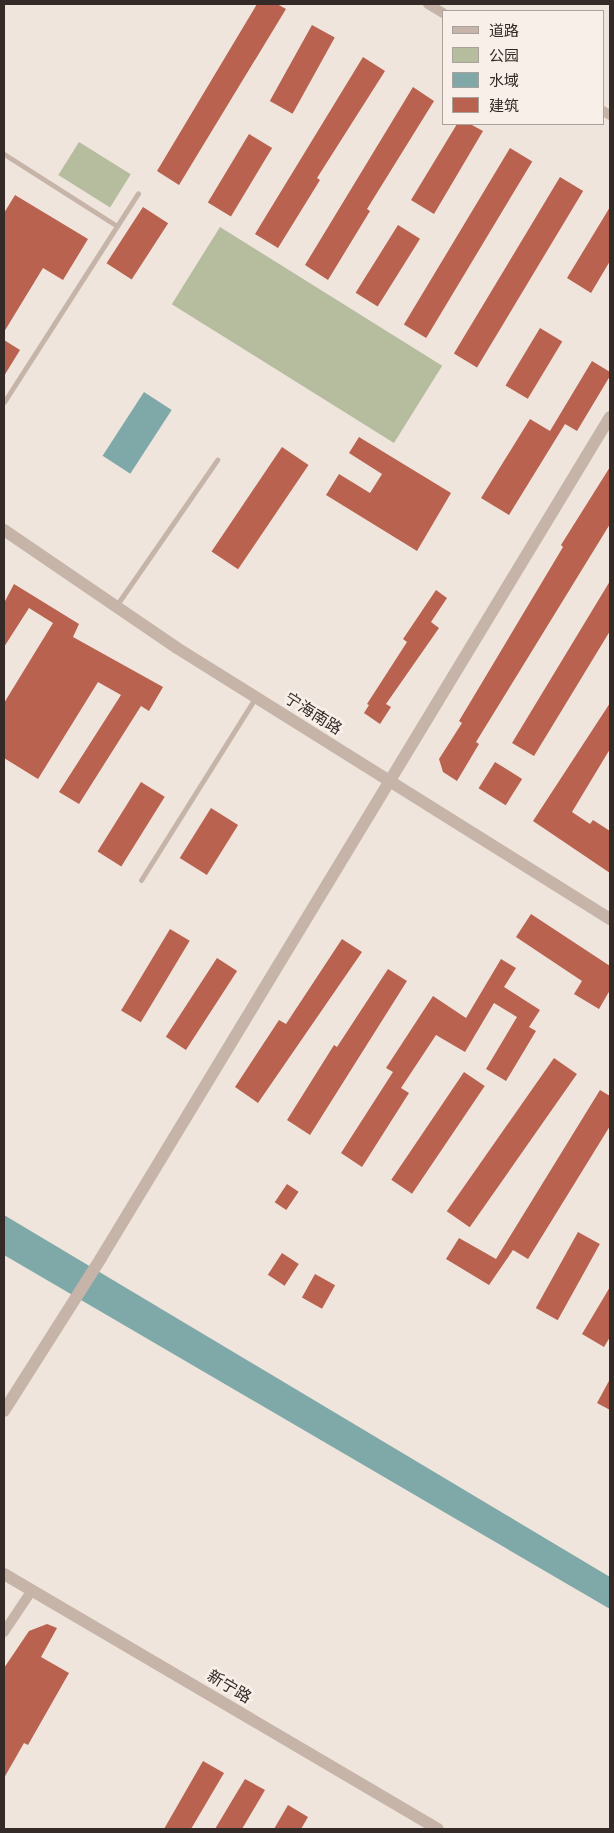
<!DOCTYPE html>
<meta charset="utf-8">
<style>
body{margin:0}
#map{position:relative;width:614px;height:1833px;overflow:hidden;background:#efe5dc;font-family:"Fira Sans","Noto Sans SC",sans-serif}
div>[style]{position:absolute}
.green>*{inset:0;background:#b5bd9e;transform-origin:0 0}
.water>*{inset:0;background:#7ea9a8;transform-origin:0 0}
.building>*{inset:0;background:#b96250;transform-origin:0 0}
.service>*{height:5px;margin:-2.5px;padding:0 2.5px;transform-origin:2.5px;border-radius:2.5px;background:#c6b4a9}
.minor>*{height:10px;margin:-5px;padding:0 5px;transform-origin:5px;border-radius:5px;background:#c6b4a9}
.tertiary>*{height:12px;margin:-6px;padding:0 6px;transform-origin:6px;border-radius:6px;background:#c6b4a9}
span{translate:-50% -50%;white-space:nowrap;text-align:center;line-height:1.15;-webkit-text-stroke:5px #f7efe8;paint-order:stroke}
.street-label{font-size:16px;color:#342b28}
.frame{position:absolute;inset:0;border:5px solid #342b28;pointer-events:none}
.legend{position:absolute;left:442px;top:10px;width:162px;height:115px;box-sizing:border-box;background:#f7efe8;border:1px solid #a9a19b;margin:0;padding:6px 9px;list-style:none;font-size:15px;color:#342b28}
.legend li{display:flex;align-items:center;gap:10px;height:25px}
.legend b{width:25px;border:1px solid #a9a19b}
</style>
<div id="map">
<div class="green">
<div style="left:79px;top:142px;width:61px;height:39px;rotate:32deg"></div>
<div style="left:220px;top:227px;width:262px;height:91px;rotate:32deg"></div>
</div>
<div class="water">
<div style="left:144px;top:392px;width:33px;height:76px;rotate:33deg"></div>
<div style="clip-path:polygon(4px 1215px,610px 1577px,610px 1609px,4px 1255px)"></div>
</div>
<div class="building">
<div style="clip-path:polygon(257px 4px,277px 4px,286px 9px,179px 185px,157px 171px)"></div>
<div style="left:312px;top:25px;width:26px;height:87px;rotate:29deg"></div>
<div style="clip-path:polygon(363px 57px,385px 71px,317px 178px,320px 180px,278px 248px,255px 234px)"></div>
<div style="clip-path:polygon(413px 87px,434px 101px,367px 209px,370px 211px,328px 280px,305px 265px)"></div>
<div style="clip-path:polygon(457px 124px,470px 124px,483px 131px,434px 214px,411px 200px)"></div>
<div style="left:249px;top:134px;width:27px;height:80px;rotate:31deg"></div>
<div style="left:510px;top:148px;width:26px;height:206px;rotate:31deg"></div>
<div style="left:560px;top:177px;width:27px;height:206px;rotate:31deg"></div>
<div style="clip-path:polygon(15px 195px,88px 239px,63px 280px,43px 268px,4px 332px,4px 213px)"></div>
<div style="left:143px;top:207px;width:30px;height:67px;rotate:33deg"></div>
<div style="clip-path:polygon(610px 207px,610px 261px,591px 293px,567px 278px)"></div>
<div style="left:398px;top:225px;width:26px;height:80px;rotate:32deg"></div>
<div style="left:540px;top:328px;width:26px;height:67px;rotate:31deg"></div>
<div style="clip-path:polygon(4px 340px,20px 350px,4px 376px)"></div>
<div style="clip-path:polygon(592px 361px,610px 372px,610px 376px,577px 431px,565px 424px,509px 515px,481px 498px,530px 419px,550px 431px)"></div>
<div style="clip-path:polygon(359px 437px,451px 493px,417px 551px,326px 495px,339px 474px,370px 493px,382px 474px,349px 453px)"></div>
<div style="left:282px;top:447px;width:32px;height:126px;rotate:34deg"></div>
<div style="clip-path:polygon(610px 467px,610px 524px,476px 742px,479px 744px,457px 781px,443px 772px,439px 759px,462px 723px,459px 721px,563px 547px,561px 545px)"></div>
<div style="clip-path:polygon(610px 581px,610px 631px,534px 756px,512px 743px)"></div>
<div style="clip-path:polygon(14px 584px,79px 624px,73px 637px,163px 687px,149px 711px,141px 706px,79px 804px,59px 792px,121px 695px,98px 682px,38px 779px,4px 758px,4px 703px,53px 623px,29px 608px,4px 647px,4px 603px)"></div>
<div style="clip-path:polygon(436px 590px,447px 598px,431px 622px,439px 628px,386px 704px,391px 707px,380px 724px,364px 713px,369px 705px,367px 704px,407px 642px,403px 639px)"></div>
<div style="clip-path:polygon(610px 703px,610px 749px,572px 812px,590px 824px,593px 820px,610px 831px,610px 873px,533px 821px)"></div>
<div style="left:495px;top:762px;width:32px;height:31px;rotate:32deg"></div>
<div style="left:141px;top:782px;width:28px;height:82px;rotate:32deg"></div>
<div style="left:211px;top:808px;width:32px;height:59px;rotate:32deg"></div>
<div style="clip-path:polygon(531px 914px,610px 966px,610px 990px,599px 1009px,574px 994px,582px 981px,516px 937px)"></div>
<div style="left:170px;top:929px;width:23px;height:95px;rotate:31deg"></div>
<div style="clip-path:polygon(342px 939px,362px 952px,258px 1103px,235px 1087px,279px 1020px,286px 1024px)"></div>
<div style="left:217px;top:958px;width:24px;height:94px;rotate:33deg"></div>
<div style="clip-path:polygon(501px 959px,516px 968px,504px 987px,540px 1010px,529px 1027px,536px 1031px,506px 1081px,486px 1069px,517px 1017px,494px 1003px,465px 1052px,436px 1035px,401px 1088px,409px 1093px,362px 1167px,341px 1153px,393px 1072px,386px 1068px,433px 996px,466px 1018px)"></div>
<div style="clip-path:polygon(388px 969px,407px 981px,310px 1135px,287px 1120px,334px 1045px,337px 1047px)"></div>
<div style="left:554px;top:1058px;width:28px;height:187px;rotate:35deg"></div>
<div style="left:464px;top:1072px;width:25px;height:130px;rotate:34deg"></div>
<div style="clip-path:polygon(600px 1090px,610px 1096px,610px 1126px,528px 1259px,513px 1250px,489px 1285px,446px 1259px,459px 1238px,496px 1259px)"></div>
<div style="left:287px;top:1184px;width:14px;height:22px;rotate:34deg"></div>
<div style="left:578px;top:1232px;width:25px;height:87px;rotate:29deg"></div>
<div style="left:282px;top:1253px;width:20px;height:26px;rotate:33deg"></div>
<div style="left:315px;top:1274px;width:23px;height:27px;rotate:29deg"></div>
<div style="clip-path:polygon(610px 1287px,610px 1337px,604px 1347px,582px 1334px)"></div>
<div style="clip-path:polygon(610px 1379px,610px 1410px,597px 1403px)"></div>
<div style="clip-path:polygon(47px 1624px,57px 1628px,41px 1657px,69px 1673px,28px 1745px,24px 1743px,4px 1778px,4px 1668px,29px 1631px)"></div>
<div style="clip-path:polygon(203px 1761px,224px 1773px,191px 1829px,164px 1829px)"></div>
<div style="clip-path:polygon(245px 1779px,265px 1790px,242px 1829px,215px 1829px)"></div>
<div style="clip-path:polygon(288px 1805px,308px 1817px,301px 1829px,274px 1829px)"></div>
</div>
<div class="service">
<div style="left:4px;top:154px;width:134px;rotate:32.5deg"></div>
<div style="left:4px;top:402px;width:248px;rotate:-57.3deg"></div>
<div style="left:116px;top:606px;width:178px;rotate:-55.3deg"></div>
<div style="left:141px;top:880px;width:215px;rotate:-57.9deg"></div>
</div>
<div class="minor">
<div style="left:428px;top:4px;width:17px;rotate:31deg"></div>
<div style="left:603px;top:111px;width:8px;rotate:30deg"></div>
<div style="left:4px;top:1632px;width:50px;rotate:-56.3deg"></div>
</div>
<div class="tertiary">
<div style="left:4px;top:530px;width:209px;rotate:34.3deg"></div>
<div style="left:177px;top:648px;width:511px;rotate:32.04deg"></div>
<div style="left:4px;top:1411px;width:181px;rotate:-57.6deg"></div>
<div style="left:101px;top:1258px;width:983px;rotate:-58.82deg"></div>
<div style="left:4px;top:1574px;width:503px;rotate:30.44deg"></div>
</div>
<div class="street-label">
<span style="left:313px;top:714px;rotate:32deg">宁海南路</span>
<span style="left:229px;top:1687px;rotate:31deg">新宁路</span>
</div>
<div class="frame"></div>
<ul class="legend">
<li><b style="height:6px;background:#c6b4a9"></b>道路</li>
<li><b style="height:14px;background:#b5bd9e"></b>公园</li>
<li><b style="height:14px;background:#7ea9a8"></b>水域</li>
<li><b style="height:14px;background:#b96250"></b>建筑</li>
</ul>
</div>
